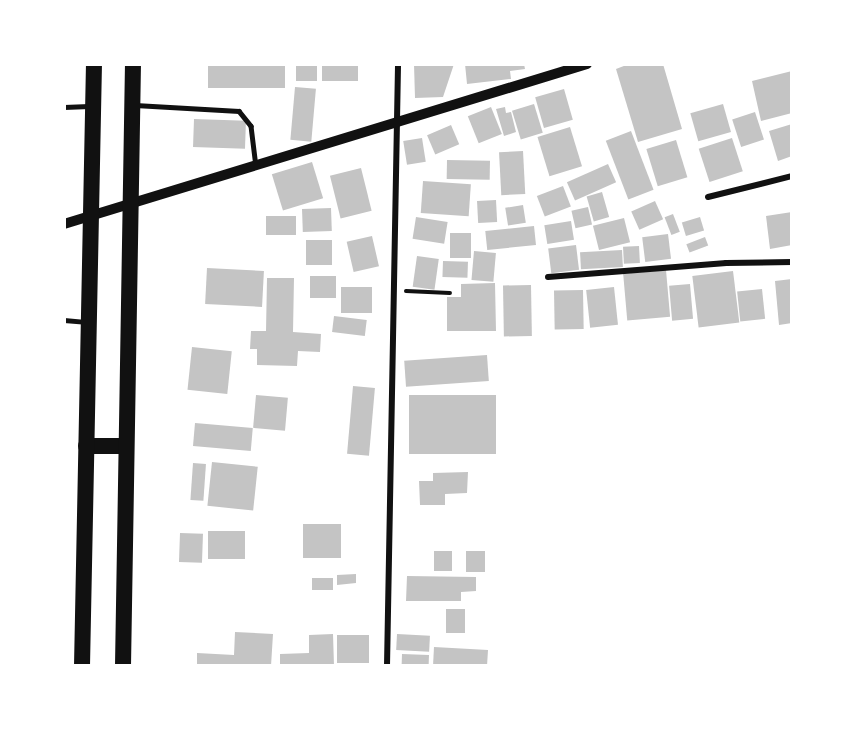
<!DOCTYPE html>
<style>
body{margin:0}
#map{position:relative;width:856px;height:730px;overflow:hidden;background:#fff;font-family:"Times New Roman",serif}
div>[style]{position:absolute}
.building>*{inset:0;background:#c4c4c4;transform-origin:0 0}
.path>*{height:4px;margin:-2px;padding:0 2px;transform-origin:2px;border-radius:2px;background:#111}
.service>*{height:4.5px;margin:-2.25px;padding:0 2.25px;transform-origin:2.25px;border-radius:2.25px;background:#111}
.minor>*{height:6px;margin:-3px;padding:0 3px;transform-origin:3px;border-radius:3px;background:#111}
.tertiary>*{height:10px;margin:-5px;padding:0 5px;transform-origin:5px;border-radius:5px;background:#111}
.trunk>*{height:16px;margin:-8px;padding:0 8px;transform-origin:8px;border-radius:8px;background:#111}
span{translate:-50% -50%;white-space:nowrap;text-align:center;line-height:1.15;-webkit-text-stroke:6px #fff;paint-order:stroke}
.frame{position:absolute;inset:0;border:66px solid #fff;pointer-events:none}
</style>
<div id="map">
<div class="building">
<div style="left:208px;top:64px;width:77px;height:24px"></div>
<div style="left:296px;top:64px;width:21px;height:17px"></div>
<div style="left:322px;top:64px;width:36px;height:17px"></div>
<div style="clip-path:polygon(414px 64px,454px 64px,443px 97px,415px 98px)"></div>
<div style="clip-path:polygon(465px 64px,524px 64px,525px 69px,510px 71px,511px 79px,467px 84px)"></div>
<div style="clip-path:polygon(629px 64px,663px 64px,682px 129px,638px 142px,616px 69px)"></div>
<div style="clip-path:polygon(792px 71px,792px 113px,761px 121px,752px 81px)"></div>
<div style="left:295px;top:87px;width:21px;height:53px;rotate:5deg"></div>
<div style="left:564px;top:89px;width:32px;height:30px;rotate:74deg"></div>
<div style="left:534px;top:104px;width:30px;height:23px;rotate:73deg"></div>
<div style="left:723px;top:104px;width:29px;height:34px;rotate:74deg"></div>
<div style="left:491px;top:107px;width:29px;height:25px;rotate:68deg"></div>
<div style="clip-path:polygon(505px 107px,506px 113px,511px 112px,516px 132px,504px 136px,496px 109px)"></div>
<div style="left:755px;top:112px;width:29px;height:24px;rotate:72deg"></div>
<div style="left:194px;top:119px;width:52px;height:28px;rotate:2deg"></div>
<div style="clip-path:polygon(792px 124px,792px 156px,778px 161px,769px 131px)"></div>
<div style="left:451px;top:125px;width:21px;height:26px;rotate:67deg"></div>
<div style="left:570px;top:127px;width:41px;height:34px;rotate:73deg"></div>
<div style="left:631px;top:131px;width:63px;height:27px;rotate:69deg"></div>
<div style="left:422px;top:138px;width:24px;height:19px;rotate:81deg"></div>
<div style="left:732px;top:138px;width:35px;height:35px;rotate:72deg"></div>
<div style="left:676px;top:140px;width:39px;height:31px;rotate:73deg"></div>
<div style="left:523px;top:151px;width:43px;height:24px;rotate:87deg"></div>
<div style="left:447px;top:160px;width:43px;height:19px;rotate:1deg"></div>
<div style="left:312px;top:162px;width:38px;height:42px;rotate:73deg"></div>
<div style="left:608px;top:164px;width:20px;height:45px;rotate:66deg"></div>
<div style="left:361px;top:168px;width:44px;height:32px;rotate:76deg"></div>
<div style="left:423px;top:181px;width:48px;height:32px;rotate:4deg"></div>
<div style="left:563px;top:186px;width:22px;height:28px;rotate:69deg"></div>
<div style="left:602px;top:192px;width:26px;height:16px;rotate:74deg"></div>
<div style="left:496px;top:200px;width:22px;height:19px;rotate:87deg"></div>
<div style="left:655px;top:201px;width:20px;height:26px;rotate:66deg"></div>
<div style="left:523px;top:205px;width:18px;height:18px;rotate:81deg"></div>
<div style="left:588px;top:207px;width:18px;height:17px;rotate:77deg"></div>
<div style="left:331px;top:208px;width:23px;height:29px;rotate:88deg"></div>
<div style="clip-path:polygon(792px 212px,792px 245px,770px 249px,766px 216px)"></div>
<div style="left:673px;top:214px;width:19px;height:9px;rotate:69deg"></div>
<div style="left:266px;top:216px;width:30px;height:19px"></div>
<div style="left:416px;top:217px;width:32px;height:22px;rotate:9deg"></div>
<div style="left:700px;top:217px;width:14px;height:19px;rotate:73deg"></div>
<div style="left:624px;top:218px;width:25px;height:32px;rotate:76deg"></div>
<div style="left:571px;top:221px;width:19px;height:27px;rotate:81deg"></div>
<div style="left:534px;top:226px;width:19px;height:49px;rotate:84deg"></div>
<div style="left:450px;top:233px;width:21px;height:25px"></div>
<div style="left:668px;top:234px;width:25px;height:26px;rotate:83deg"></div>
<div style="left:372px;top:236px;width:31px;height:26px;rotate:77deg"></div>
<div style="left:705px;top:237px;width:9px;height:20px;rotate:69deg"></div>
<div style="left:332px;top:240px;width:25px;height:26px;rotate:90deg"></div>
<div style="left:576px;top:245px;width:25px;height:28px;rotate:83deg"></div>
<div style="left:639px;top:246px;width:17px;height:16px;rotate:87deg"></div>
<div style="left:622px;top:250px;width:17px;height:42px;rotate:87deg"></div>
<div style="left:474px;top:251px;width:22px;height:29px;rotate:5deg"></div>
<div style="left:417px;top:256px;width:22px;height:31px;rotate:8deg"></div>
<div style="left:443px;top:261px;width:25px;height:16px;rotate:2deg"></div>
<div style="left:207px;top:268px;width:57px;height:36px;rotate:3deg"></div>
<div style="left:666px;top:270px;width:47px;height:43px;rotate:85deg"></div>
<div style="left:733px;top:271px;width:52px;height:41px;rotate:83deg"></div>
<div style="left:336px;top:276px;width:22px;height:26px;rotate:90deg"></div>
<div style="clip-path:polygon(267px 278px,294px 278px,293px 332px,321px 334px,320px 352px,298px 351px,297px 366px,257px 365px,257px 349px,250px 349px,251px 331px,266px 331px)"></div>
<div style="clip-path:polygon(792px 279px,792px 323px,779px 325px,775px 281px)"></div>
<div style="clip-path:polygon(495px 283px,496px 331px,447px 331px,447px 297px,461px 297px,461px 284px)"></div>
<div style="left:690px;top:284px;width:35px;height:21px;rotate:85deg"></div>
<div style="left:531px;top:285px;width:51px;height:28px;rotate:89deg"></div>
<div style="left:341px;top:287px;width:31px;height:26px"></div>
<div style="left:614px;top:287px;width:38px;height:28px;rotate:84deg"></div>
<div style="left:762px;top:289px;width:30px;height:25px;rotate:84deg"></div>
<div style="left:583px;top:290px;width:39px;height:29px;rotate:89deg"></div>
<div style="left:334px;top:316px;width:33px;height:16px;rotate:7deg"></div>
<div style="left:192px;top:347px;width:40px;height:43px;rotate:6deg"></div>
<div style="left:487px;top:355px;width:26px;height:83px;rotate:86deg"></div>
<div style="left:353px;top:386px;width:22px;height:68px;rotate:5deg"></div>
<div style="left:256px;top:395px;width:32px;height:33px;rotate:5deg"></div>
<div style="left:409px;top:395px;width:87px;height:59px"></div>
<div style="left:195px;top:423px;width:58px;height:23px;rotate:5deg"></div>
<div style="left:212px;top:462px;width:46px;height:44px;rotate:6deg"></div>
<div style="left:193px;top:463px;width:13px;height:37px;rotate:4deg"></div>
<div style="clip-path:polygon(468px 472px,467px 493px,445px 494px,445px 505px,420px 505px,419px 481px,433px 481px,433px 473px)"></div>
<div style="left:303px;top:524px;width:38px;height:34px"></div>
<div style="left:208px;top:531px;width:37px;height:28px"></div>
<div style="left:180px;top:533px;width:23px;height:29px;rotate:2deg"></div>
<div style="left:452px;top:551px;width:20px;height:18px;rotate:90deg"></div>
<div style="left:466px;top:551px;width:19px;height:21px"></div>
<div style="clip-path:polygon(356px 574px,356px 583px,337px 585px,337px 575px)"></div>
<div style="clip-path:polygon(407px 576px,476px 577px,476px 591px,461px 592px,461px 601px,406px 601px)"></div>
<div style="left:333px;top:578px;width:12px;height:21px;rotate:90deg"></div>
<div style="left:446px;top:609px;width:19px;height:24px"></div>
<div style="clip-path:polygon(235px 632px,273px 634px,271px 666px,197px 666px,197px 653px,234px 655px)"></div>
<div style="clip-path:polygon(333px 634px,334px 666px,280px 666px,280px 654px,309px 653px,309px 635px)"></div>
<div style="left:397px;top:634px;width:33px;height:16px;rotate:3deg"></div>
<div style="left:337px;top:635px;width:32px;height:28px"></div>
<div style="clip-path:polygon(434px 647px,488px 650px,487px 666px,433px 666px)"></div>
<div style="left:402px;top:654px;width:27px;height:12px;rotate:2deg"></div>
</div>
<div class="path">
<div style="left:406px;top:291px;width:44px;rotate:2.6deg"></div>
</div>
<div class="service">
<div style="left:135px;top:105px;width:104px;rotate:3.3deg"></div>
<div style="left:239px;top:111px;width:19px;rotate:51deg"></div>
<div style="left:251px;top:126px;width:39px;rotate:83deg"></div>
<div style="left:64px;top:107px;width:25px;rotate:-2deg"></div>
<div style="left:64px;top:320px;width:21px;rotate:5deg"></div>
</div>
<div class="minor">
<div style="left:708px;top:197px;width:87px;rotate:-14deg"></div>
<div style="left:548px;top:277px;width:179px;rotate:-4.5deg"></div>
<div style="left:726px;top:263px;width:66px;rotate:-0.9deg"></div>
<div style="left:387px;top:666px;width:602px;rotate:-88.95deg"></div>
</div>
<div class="tertiary">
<div style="left:64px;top:224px;width:547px;rotate:-17.01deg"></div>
</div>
<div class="trunk">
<div style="left:86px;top:446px;width:40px"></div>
<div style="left:82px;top:666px;width:602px;rotate:-88.86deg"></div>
<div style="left:123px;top:666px;width:602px;rotate:-89.05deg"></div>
</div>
<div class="frame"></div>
</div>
